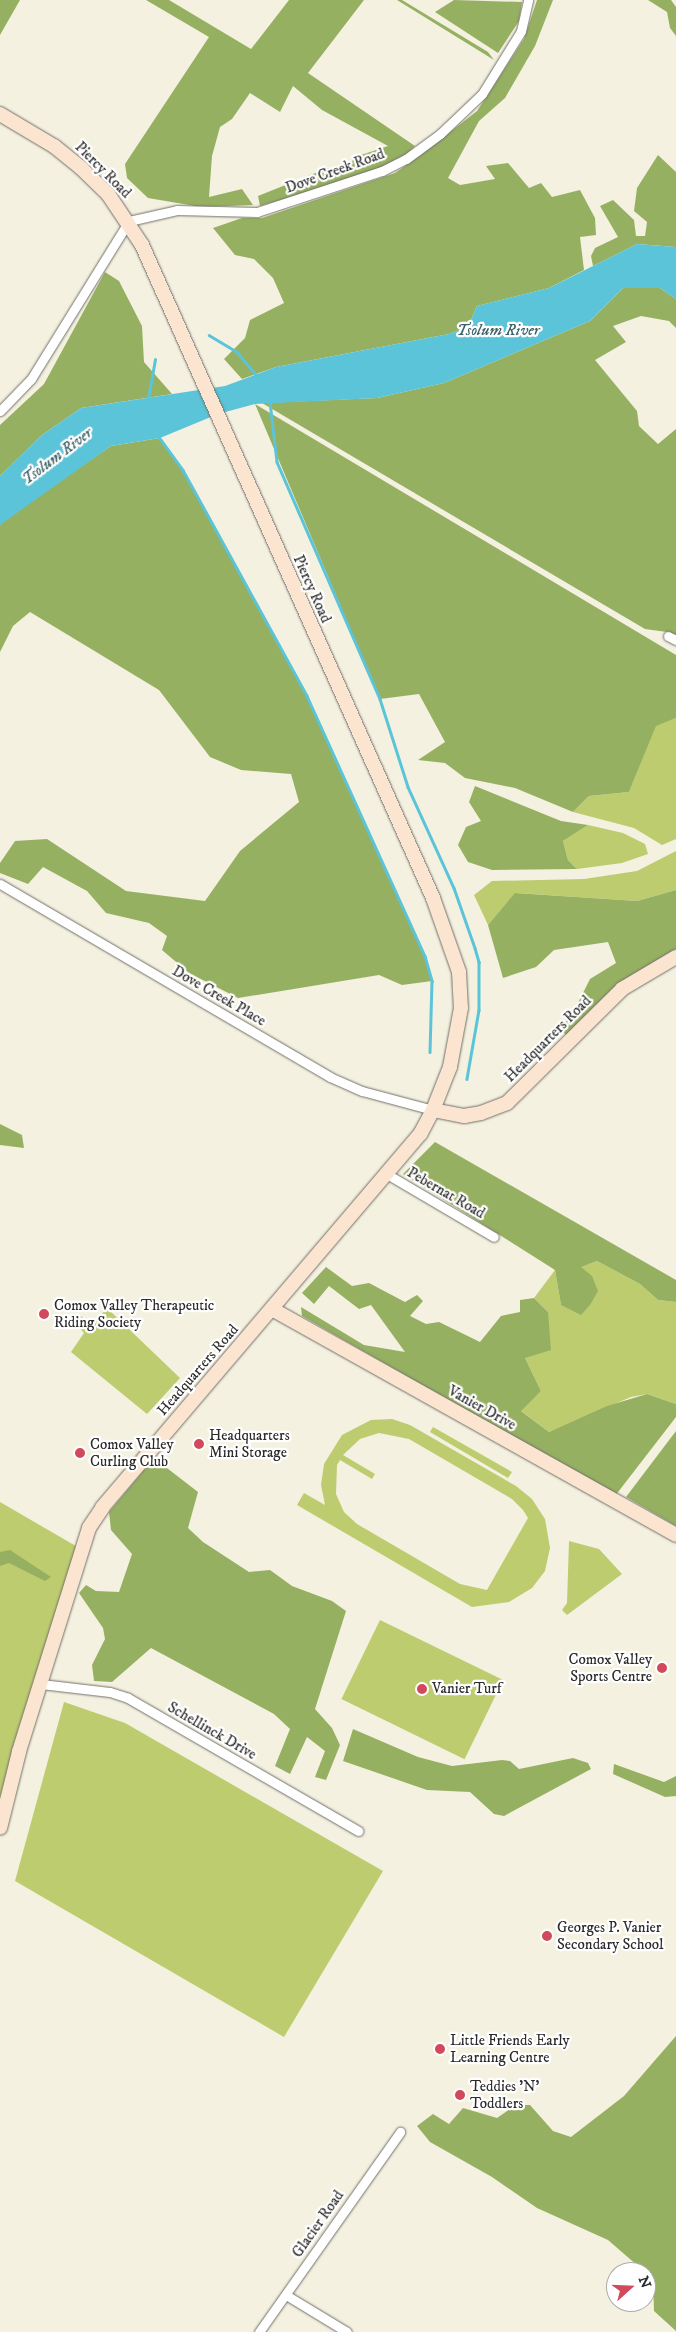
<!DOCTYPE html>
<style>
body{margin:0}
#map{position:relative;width:676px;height:2332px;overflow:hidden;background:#f4f1e0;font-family:"IM FELL DW Pica",serif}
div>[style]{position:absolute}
.green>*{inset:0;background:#bdcc6f;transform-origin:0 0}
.forest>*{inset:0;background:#96b062}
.water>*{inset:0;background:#5cc4d8}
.stream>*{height:2.5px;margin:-1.25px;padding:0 1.25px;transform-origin:1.25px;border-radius:1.25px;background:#5cc4d8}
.roads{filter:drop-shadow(0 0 1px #71706a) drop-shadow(0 0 1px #71706a)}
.street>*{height:9px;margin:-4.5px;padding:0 4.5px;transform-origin:4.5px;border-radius:4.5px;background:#fff}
.secondary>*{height:14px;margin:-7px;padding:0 7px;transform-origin:7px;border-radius:7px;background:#fce5d0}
.dots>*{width:14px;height:14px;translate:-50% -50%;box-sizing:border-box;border:2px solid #fff;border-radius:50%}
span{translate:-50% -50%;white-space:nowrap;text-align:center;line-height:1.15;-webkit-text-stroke:4.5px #fff;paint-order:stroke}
.street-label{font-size:15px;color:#2b2b2b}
.poi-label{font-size:15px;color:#2b2b2b}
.left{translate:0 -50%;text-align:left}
.right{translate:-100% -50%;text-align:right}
.water-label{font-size:16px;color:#3c6168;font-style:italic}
.north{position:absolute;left:606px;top:2262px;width:50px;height:50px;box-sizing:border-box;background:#fff;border:1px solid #aaa;border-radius:50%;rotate:70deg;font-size:14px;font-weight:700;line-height:20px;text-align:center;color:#2b2b2b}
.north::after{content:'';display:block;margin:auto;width:18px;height:22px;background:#d1495b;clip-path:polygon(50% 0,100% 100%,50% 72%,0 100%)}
</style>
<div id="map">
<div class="green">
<div style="clip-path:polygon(676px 718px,676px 839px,662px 845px,634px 828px,573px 812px,589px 796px,629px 792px,656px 725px)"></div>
<div style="clip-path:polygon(588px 825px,623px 833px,645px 844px,648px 854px,622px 863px,577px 869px,568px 860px,563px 841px)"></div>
<div style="clip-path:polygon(676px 851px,676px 890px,637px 901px,516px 893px,488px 925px,474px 895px,492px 881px,584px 879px,637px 871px)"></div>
<div style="clip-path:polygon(597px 1261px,640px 1284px,658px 1300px,676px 1302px,676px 1404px,647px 1394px,631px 1397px,549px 1432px,520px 1410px,541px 1391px,525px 1358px,548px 1312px,534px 1298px,555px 1270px,561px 1305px,580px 1267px)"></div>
<div style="clip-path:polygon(107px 1308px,180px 1378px,147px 1414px,71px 1352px,84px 1333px,76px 1324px,81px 1316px,91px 1326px)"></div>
<div style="clip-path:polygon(evenodd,392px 1419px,410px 1425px,516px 1486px,532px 1499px,545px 1519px,550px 1548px,545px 1571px,532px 1588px,509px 1602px,472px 1607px,297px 1505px,304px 1493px,325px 1505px,321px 1485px,324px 1464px,342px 1435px,371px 1420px,392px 1419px,379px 1433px,409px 1439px,512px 1499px,523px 1510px,528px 1518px,487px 1590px,460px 1584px,357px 1524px,344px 1512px,336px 1494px,337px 1465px,340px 1460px,372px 1479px,375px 1474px,343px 1455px,360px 1439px,379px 1433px)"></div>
<div style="clip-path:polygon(433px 1427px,512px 1472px,508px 1478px,430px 1432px)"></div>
<div style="clip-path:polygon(0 1502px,81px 1549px,0 1828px)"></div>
<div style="clip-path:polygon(569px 1541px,599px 1549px,622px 1574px,567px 1615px,562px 1610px,567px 1603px)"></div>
<div style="left:380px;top:1620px;width:137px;height:88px;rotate:26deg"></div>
<div style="clip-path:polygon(64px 1702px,125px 1723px,383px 1871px,284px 2037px,15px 1881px)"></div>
</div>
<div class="forest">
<div style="clip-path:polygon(0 0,20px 0,0 35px)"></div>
<div style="clip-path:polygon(146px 0,169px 0,251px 49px,289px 0,364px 0,308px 73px,415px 146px,401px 159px,354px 178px,260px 206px,258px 196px,328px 168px,337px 173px,358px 156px,388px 146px,322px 110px,293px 86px,280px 112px,250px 93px,232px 119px,220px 127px,212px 156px,209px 197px,242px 189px,253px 205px,201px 207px,148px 198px,127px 178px,125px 164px,209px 37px)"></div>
<div style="clip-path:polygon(397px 0,402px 0,488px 52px,494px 60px)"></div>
<div style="clip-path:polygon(454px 0,522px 2px,519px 21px,498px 53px,435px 12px)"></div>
<div style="clip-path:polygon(537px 0,553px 0,535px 46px,505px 98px,479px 121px,448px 178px,460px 185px,495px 179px,486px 166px,508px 163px,529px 188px,541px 183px,552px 197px,580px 190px,595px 218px,596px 235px,580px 237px,584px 270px,549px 288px,477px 306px,468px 327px,449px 334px,276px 367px,242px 379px,224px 359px,245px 338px,250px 320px,284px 303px,273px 278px,254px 259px,235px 255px,213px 228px,242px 218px,262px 218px,395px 173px,421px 155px,477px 111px,524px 39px)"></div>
<div style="clip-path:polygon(648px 0,671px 0,676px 7px,676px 36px,670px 28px,667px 12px)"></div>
<div style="clip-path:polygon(658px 155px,676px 172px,676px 247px,637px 244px,593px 266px,591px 256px,595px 248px,618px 237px,600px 206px,613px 200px,634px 220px,636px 236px,645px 236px,647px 222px,634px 211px,637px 188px)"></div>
<div style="clip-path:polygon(105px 272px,119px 281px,142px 326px,144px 362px,172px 394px,81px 408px,42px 435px,0 476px,0 425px,44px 384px)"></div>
<div style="clip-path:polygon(623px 288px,660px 288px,676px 299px,676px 328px,669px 321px,641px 316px,613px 326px,626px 342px,595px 360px,637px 411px,639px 426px,658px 444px,676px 429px,676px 637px,667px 632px,645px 629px,262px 403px,377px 398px,444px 383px,590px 321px)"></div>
<div style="clip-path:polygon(255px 404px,676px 655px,676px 718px,656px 726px,629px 792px,589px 796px,573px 812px,515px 788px,465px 778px,445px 763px,418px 760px,445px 742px,419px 694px,380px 699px)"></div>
<div style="clip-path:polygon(160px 438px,183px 470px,307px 696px,425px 956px,432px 981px,402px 985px,379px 975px,238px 998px,189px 973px,162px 950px,167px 936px,149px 923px,106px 913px,87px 891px,43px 867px,28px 884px,0 873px,0 863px,15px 841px,47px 839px,126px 891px,205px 901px,240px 851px,299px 802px,291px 774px,241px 770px,210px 757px,159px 690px,30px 612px,13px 626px,0 652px,0 525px,4px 519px,111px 446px)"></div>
<div style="clip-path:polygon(475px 786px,561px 821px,588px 825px,563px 841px,568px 860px,577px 869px,492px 870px,468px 862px,458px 845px,466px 827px,481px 821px,469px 802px)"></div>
<div style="clip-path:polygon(676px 890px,676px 949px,566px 1035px,560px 1029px,573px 1013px,590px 979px,616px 963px,608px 942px,554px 950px,536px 967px,503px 978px,488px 925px,515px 893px,637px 901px)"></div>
<div style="clip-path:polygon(0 1124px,22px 1135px,24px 1148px,0 1145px)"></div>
<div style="clip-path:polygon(435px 1142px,676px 1280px,676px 1302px,658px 1300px,640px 1284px,597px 1261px,581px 1267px,592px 1276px,598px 1291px,590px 1305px,581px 1315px,561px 1305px,555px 1270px,403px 1174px)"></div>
<div style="clip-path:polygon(326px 1267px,352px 1286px,369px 1283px,405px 1302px,417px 1295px,423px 1301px,410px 1316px,426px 1324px,439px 1322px,480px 1342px,501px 1316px,520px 1312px,520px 1300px,534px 1298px,548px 1312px,551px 1350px,525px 1358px,541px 1391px,521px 1411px,549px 1432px,607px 1406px,647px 1394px,676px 1404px,676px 1417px,615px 1496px,302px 1316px,301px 1307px,364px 1345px,405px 1352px,371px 1305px,359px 1309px,329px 1286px,314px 1304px,302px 1293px)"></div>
<div style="clip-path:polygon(676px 1431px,676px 1526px,626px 1497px)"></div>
<div style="clip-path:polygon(154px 1458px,198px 1492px,188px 1528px,203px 1542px,249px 1572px,270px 1570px,292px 1586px,332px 1601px,346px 1611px,315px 1709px,332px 1728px,340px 1745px,326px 1780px,315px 1777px,325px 1751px,307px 1737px,290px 1774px,275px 1766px,290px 1729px,274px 1714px,151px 1648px,112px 1682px,94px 1681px,92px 1665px,105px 1639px,103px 1628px,79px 1593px,86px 1585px,96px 1591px,119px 1592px,132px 1554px,111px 1530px,109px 1512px)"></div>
<div style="clip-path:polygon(10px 1550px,51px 1577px,45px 1581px,9px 1563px,0 1566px,0 1552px)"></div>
<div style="clip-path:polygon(353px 1729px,418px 1757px,452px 1766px,502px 1760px,510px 1761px,519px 1769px,573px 1758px,588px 1763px,591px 1769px,504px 1816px,494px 1814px,470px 1792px,427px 1790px,343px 1761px)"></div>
<div style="clip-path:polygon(614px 1764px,664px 1782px,676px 1776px,676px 1796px,665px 1797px,613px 1774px)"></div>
<div style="clip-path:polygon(676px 2036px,676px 2331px,654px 2311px,653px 2279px,608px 2240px,537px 2208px,492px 2177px,430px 2142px,417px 2126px,433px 2114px,449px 2124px,463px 2108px,497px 2118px,516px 2105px,530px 2105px,553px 2131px,571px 2137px,624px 2096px)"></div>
</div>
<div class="water">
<div style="clip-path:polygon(637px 244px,676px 247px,676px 299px,660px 288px,623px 288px,590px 321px,444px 383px,377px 398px,255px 404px,218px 414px,160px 438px,111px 446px,0 525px,0 476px,42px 435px,81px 408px,225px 386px,276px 367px,449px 334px,468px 327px,477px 306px,549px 288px)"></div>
</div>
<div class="stream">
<div style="left:209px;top:335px;width:33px;rotate:31deg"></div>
<div style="left:237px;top:352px;width:31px;rotate:50deg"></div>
<div style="left:148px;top:399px;width:40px;rotate:-80deg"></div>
<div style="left:270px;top:402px;width:60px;rotate:83.3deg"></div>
<div style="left:277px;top:462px;width:258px;rotate:66.5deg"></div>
<div style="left:380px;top:699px;width:92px;rotate:72.3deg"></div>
<div style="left:408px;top:787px;width:111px;rotate:65.5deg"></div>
<div style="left:454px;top:888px;width:64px;rotate:70.7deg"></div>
<div style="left:475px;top:948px;width:15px;rotate:74deg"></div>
<div style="left:479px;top:962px;width:48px;rotate:90deg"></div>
<div style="left:479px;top:1010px;width:70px;rotate:99.9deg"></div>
<div style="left:159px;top:437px;width:41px;rotate:54deg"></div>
<div style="left:183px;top:470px;width:258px;rotate:61.2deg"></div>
<div style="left:307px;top:696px;width:286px;rotate:65.6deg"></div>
<div style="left:425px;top:956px;width:26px;rotate:74deg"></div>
<div style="left:432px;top:981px;width:71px;rotate:91.6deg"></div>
</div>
<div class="roads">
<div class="street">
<div style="left:0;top:411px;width:45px;rotate:-45.9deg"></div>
<div style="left:31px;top:379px;width:186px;rotate:-58.2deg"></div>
<div style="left:129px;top:221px;width:49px;rotate:-12.9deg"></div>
<div style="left:177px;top:210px;width:80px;rotate:1.4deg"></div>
<div style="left:257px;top:212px;width:132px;rotate:-18.2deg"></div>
<div style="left:382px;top:171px;width:27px;rotate:-27deg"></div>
<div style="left:406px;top:159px;width:42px;rotate:-36.3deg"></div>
<div style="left:440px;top:134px;width:58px;rotate:-43.6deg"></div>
<div style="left:482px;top:94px;width:74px;rotate:-58.2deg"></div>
<div style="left:521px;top:31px;width:32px;rotate:-77deg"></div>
<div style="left:668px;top:636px;width:9px;rotate:27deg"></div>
<div style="left:0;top:884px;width:382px;rotate:30.3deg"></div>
<div style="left:330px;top:1077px;width:35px;rotate:24deg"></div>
<div style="left:362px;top:1091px;width:73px;rotate:15deg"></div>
<div style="left:385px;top:1173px;width:126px;rotate:30.4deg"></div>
<div style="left:41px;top:1684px;width:69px;rotate:6.6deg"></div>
<div style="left:110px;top:1692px;width:19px;rotate:18deg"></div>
<div style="left:128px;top:1698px;width:266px;rotate:30deg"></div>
<div style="left:286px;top:2295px;width:71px;rotate:31.2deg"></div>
<div style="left:259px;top:2332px;width:245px;rotate:-54.8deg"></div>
</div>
<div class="secondary">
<div style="left:0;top:114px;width:63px;rotate:30.7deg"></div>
<div style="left:54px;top:146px;width:35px;rotate:39deg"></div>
<div style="left:81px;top:168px;width:37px;rotate:44deg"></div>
<div style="left:108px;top:194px;width:61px;rotate:56.3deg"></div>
<div style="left:142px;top:245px;width:715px;rotate:65.98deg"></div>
<div style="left:433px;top:898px;width:78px;rotate:70.6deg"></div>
<div style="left:459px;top:972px;width:36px;rotate:87deg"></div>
<div style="left:461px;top:1008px;width:60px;rotate:100.6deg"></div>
<div style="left:450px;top:1067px;width:46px;rotate:111.6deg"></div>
<div style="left:433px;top:1110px;width:27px;rotate:118deg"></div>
<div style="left:420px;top:1134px;width:490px;rotate:130.4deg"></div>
<div style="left:103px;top:1507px;width:25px;rotate:124deg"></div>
<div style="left:89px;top:1528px;width:235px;rotate:107.4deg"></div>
<div style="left:19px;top:1752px;width:78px;rotate:104deg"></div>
<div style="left:433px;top:1110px;width:32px;rotate:11deg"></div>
<div style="left:464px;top:1116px;width:17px;rotate:-10deg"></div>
<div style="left:481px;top:1113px;width:28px;rotate:-21deg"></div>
<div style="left:507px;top:1103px;width:162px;rotate:-44.7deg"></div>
<div style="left:622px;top:989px;width:63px;rotate:-30.7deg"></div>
<div style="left:272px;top:1309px;width:463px;rotate:29.2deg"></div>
</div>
</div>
<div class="dots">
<div style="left:44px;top:1314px;background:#d1495b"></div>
<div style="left:199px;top:1444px;background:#d1495b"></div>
<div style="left:80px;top:1453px;background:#d1495b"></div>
<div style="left:662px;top:1668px;background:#d1495b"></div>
<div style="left:422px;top:1689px;background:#d1495b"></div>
<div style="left:547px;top:1936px;background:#d1495b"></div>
<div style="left:440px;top:2049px;background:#d1495b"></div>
<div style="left:460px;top:2095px;background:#d1495b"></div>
</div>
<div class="street-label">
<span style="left:103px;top:170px;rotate:45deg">Piercy Road</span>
<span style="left:335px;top:171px;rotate:-20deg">Dove Creek Road</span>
<span style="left:312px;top:589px;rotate:66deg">Piercy Road</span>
<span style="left:219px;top:996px;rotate:30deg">Dove Creek Place</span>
<span style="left:548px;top:1039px;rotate:-45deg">Headquarters Road</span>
<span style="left:446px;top:1193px;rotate:30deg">Pebernat Road</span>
<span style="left:198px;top:1370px;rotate:-49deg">Headquarters Road</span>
<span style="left:482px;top:1408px;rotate:29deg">Vanier Drive</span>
<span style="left:212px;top:1731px;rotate:30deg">Schellinck Drive</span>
<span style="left:318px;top:2224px;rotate:-55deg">Glacier Road</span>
</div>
<div class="poi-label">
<span class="left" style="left:54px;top:1314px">Comox Valley Therapeutic<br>Riding Society</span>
<span class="left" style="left:209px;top:1444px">Headquarters<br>Mini Storage</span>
<span class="left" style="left:90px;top:1453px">Comox Valley<br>Curling Club</span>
<span class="right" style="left:652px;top:1668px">Comox Valley<br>Sports Centre</span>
<span class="left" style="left:432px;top:1689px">Vanier Turf</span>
<span class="left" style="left:557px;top:1936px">Georges P. Vanier<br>Secondary School</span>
<span class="left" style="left:450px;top:2049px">Little Friends Early<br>Learning Centre</span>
<span class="left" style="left:470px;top:2095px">Teddies 'N'<br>Toddlers</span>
</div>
<div class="water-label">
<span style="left:498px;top:330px">Tsolum River</span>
<span style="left:57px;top:456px;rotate:-37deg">Tsolum River</span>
</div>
<div class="north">N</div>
</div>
